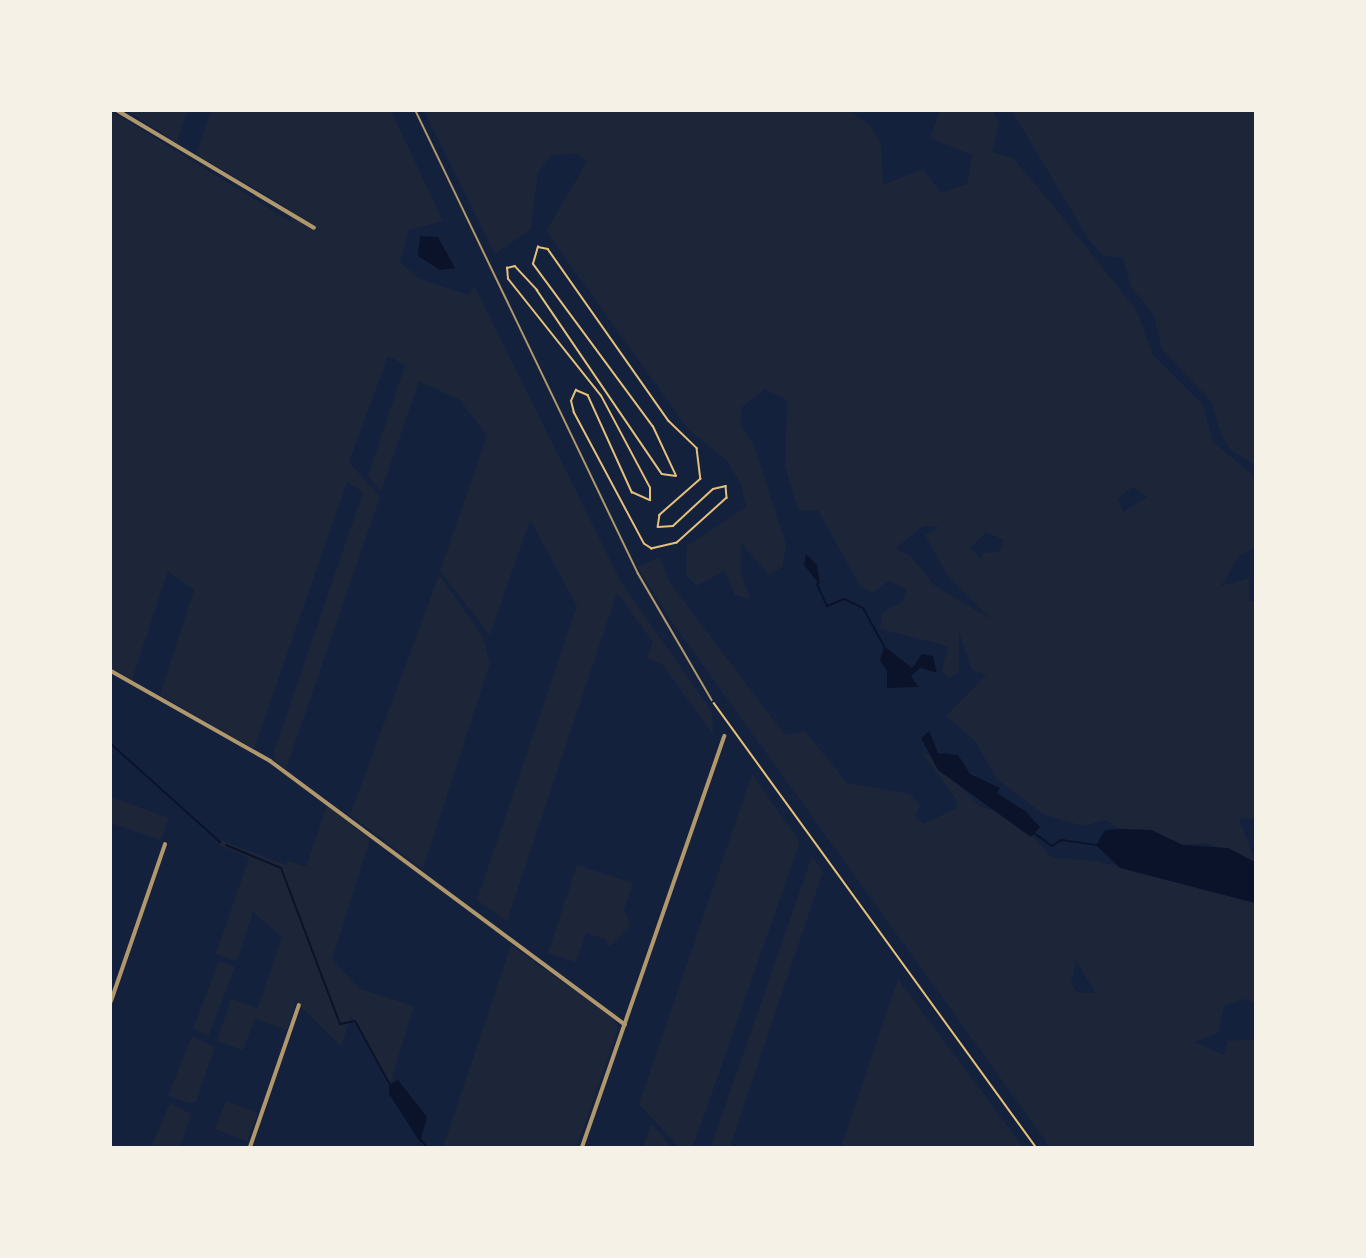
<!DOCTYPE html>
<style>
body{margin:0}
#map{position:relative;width:1366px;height:1258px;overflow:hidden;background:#14213d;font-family:Lora,serif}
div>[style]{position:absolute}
.green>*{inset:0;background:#1d2539;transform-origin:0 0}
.water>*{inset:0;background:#0b132b}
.stream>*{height:2px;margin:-1px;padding:0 1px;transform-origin:1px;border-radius:1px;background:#0b132b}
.path>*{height:1.5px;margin:-0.75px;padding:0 0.75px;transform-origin:0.75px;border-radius:0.75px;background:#e5c07b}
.service>*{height:1.5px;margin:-0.75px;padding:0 0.75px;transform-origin:0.75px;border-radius:0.75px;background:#b1986c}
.minor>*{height:4px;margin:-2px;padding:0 2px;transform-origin:2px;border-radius:2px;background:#b1986c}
span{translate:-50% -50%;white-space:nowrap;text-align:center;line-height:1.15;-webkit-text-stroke:6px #f6f1e7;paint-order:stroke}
.frame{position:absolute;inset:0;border:112px solid #f6f1e7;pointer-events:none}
</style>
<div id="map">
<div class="green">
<div style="clip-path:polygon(111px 111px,293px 223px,285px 206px,196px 155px,211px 111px,391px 111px,443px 221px,409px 230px,400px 262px,419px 279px,469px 295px,474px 285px,621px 582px,712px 712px,713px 734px,662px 664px,647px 658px,653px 642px,617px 593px,507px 921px,477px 900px,577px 606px,530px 520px,490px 635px,440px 571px,487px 436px,460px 400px,419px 381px,381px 492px,368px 476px,405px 365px,388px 356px,349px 462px,380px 497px,286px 769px,272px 758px,363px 492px,347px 482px,254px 749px,160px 695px,194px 590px,168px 571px,132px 680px,111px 668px)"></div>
<div style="clip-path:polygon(128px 111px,187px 111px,177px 143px)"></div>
<div style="clip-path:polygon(evenodd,424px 111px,849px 111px,870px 125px,881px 144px,883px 185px,923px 169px,941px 193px,967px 184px,972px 155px,930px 138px,940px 111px,994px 111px,999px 126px,992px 152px,1013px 158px,1060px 214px,1137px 311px,1153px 355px,1204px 406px,1212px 441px,1255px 477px,1255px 548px,1240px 555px,1221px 586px,1249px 578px,1249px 601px,1255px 601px,1255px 819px,1239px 818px,1255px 862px,1206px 843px,1183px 845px,1151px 830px,1121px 829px,1106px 820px,1083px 826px,1043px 814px,997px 779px,974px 740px,946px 716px,986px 675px,972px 670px,959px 633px,959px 672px,949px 678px,942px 671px,948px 646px,880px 629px,882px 613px,903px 601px,906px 589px,889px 581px,872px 593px,860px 586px,818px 510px,798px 510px,785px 466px,787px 400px,765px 389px,742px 407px,741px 425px,754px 445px,786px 545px,782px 567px,769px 575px,741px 543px,741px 571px,750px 599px,735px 595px,725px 571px,696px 586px,686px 575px,687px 546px,746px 507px,741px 484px,726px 460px,688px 429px,546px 231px,587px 162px,578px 154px,552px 155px,538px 172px,531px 229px,495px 254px,424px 111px,1133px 487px,1147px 497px,1123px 512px,1118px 498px,1133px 487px,424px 111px,923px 526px,939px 527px,925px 535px,948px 576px,991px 619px,935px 586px,910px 555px,895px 549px,923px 526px,424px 111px,986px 532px,1004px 540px,1000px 552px,981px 553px,983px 561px,970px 548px,986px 532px)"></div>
<div style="clip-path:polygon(1012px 111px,1255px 111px,1255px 465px,1232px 451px,1222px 437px,1211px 401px,1162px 349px,1154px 315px,1131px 287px,1123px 258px,1102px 255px,1090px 241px)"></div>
<div style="clip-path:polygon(evenodd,660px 557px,670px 583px,785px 735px,805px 731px,847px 783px,910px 794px,920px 805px,915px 816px,923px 824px,957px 808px,957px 800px,922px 753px,931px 755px,979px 806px,1014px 816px,1052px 858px,1097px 861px,1255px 903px,1255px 1003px,1244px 999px,1224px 1006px,1218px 1033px,1194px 1042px,1224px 1055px,1228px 1041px,1255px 1039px,1255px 1147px,1050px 1147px,675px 626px,637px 567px,660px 557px,1076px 960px,1083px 973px,1096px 993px,1078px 993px,1071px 983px,1076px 960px)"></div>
<div style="clip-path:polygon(439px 575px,482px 635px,490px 663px,423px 869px,350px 815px)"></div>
<div style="clip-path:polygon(752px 774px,800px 842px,693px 1147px,679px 1147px,639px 1104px)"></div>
<div style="clip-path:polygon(111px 797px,169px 818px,161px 840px,111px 823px)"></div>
<div style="clip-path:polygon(327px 805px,370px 839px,332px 960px,360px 989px,414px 1006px,389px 1087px,351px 1016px,341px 1046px,296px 1002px,287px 1030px,255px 1019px,243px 1050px,217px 1041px,231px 999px,258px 1008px,282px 937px,253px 912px,237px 961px,216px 954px,249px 858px,219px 845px,221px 840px,286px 865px,288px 861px,306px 867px)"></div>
<div style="clip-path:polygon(812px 856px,823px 872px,730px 1147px,711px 1147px)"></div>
<div style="clip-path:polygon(577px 865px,633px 883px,624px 910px,631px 926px,609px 947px,605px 939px,586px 933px,576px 962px,548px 953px)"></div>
<div style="clip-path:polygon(511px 945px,612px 1017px,618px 1029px,577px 1147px,443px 1147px)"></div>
<div style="left:219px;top:961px;width:17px;height:73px;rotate:21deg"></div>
<div style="clip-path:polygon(898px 979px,1019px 1142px,1023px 1147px,841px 1147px)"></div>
<div style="clip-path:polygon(192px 1036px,215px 1047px,196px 1102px,190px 1103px,168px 1096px)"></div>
<div style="left:226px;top:1101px;width:34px;height:30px;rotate:21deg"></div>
<div style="clip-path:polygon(170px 1103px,191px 1114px,180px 1147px,151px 1147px)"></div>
<div style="clip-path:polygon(651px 1124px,672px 1147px,643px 1147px)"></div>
</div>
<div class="water">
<div style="clip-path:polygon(420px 236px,438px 237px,455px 268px,440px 270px,418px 256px)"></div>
<div style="clip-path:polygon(806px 554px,817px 565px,820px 585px,804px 565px)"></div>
<div style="clip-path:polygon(884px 646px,912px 668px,922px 654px,933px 656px,937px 673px,920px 668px,911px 676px,918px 687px,887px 688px,887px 671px,880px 660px)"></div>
<div style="clip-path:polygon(929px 731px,938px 753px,958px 755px,970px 774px,1000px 788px,997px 793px,1025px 811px,1040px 827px,1031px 837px,938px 770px,921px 738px)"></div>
<div style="clip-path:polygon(1121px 829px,1151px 830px,1183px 845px,1228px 848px,1255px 862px,1255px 903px,1120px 868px,1096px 845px,1105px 830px)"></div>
<div style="clip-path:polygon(398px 1080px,427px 1117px,420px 1142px,389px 1094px,389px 1085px)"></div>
</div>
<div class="stream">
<div style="left:817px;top:584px;width:24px;rotate:66deg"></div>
<div style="left:827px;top:606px;width:18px;rotate:-22deg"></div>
<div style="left:844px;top:599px;width:21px;rotate:25deg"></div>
<div style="left:863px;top:608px;width:43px;rotate:61.1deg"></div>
<div style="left:111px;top:744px;width:147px;rotate:42deg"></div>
<div style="left:1034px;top:833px;width:22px;rotate:36deg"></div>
<div style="left:1052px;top:846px;width:11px;rotate:-34deg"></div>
<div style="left:1061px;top:840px;width:35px;rotate:8deg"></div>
<div style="left:226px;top:845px;width:60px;rotate:22.7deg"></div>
<div style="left:281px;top:868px;width:167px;rotate:69.3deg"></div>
<div style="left:340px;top:1024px;width:15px;rotate:-11deg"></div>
<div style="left:355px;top:1021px;width:73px;rotate:61.3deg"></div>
<div style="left:421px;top:1140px;width:9px;rotate:49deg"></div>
</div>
<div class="path">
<div style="left:538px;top:247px;width:10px;rotate:11deg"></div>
<div style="left:548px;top:249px;width:210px;rotate:54.9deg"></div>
<div style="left:669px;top:421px;width:39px;rotate:44deg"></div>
<div style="left:697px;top:448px;width:31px;rotate:83deg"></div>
<div style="left:701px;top:479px;width:55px;rotate:138.7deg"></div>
<div style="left:660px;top:515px;width:12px;rotate:99deg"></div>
<div style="left:658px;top:527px;width:15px;rotate:-4deg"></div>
<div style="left:673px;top:526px;width:54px;rotate:-42.8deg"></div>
<div style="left:713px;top:489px;width:13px;rotate:-13deg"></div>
<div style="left:726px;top:486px;width:12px;rotate:85deg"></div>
<div style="left:727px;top:498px;width:67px;rotate:138deg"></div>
<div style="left:677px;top:543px;width:26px;rotate:167deg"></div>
<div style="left:652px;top:549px;width:9px;rotate:-148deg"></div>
<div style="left:644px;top:544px;width:149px;rotate:-118.1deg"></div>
<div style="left:574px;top:413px;width:12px;rotate:-104deg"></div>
<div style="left:571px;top:401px;width:12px;rotate:-66deg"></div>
<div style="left:576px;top:390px;width:13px;rotate:23deg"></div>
<div style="left:588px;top:395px;width:107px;rotate:65.6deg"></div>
<div style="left:632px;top:492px;width:20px;rotate:24deg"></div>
<div style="left:650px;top:500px;width:12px;rotate:-90deg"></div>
<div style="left:650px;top:488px;width:104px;rotate:-118deg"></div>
<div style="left:601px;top:396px;width:149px;rotate:-128.5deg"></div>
<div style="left:508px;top:279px;width:11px;rotate:-95deg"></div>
<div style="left:507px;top:268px;width:8px;rotate:-14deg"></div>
<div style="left:515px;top:266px;width:33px;rotate:47deg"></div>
<div style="left:537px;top:290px;width:222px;rotate:55.8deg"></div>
<div style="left:662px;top:474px;width:14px;rotate:8deg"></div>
<div style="left:676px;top:476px;width:54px;rotate:-115.1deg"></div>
<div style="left:653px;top:427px;width:202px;rotate:-126.4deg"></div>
<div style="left:533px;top:264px;width:18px;rotate:-74deg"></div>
<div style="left:714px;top:703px;width:548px;rotate:54.05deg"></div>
</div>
<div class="service">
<div style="left:416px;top:111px;width:513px;rotate:64.33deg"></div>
<div style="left:638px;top:573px;width:147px;rotate:59.8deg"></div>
</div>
<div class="minor">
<div style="left:118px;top:111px;width:228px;rotate:30.8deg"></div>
<div style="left:111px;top:671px;width:183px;rotate:29.5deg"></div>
<div style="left:270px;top:761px;width:442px;rotate:36.6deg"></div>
<div style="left:111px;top:1001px;width:166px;rotate:-71deg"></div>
<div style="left:250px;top:1147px;width:150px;rotate:-71deg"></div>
<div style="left:582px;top:1147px;width:435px;rotate:-70.9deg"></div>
</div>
<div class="frame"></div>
</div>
